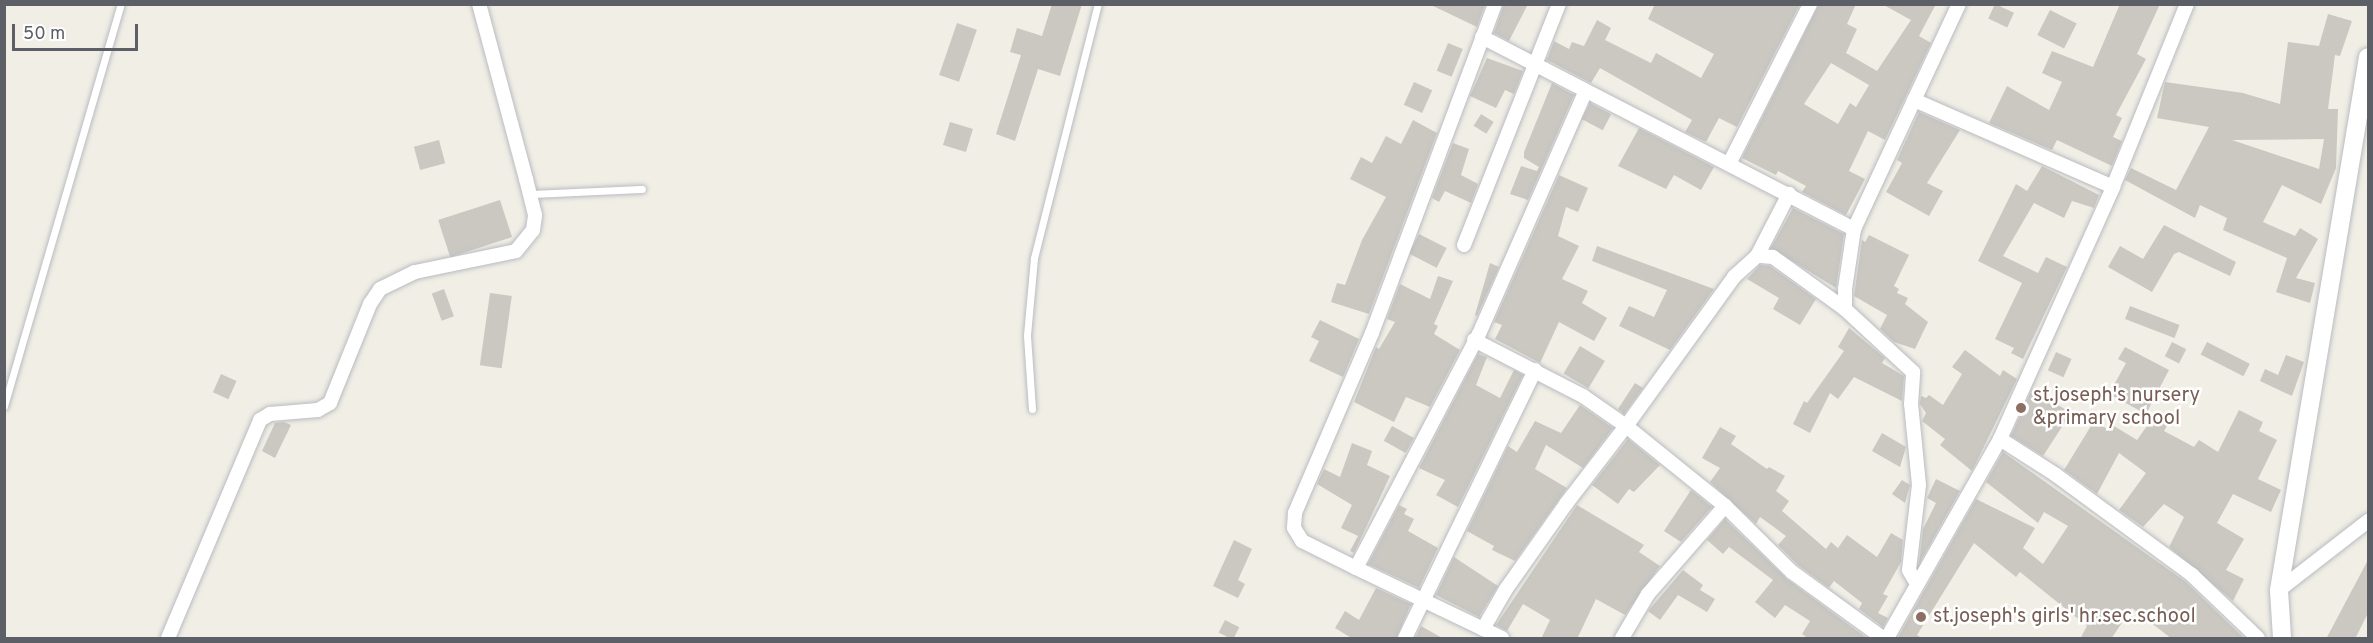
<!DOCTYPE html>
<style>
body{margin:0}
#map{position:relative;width:2373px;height:643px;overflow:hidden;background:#f0eee5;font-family:Overpass,sans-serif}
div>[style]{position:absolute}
.building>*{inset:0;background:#cbc8c2;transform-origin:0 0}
.roads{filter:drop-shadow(0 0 2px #b9bcc1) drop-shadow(0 0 2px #b9bcc1)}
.lane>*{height:7px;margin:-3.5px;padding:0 3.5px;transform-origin:3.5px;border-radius:3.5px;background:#fff}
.street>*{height:14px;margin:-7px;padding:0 7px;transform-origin:7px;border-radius:7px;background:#fff}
.secondary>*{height:18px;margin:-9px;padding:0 9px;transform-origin:9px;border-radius:9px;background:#fff}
.dots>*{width:16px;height:16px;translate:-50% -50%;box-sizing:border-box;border:3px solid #fff;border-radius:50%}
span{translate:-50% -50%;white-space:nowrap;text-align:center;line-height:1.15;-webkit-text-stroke:5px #fff;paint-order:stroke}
.education-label{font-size:20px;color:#785e54}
.left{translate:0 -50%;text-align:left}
.frame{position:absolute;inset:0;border:6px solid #5c6066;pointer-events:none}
.scale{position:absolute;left:12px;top:24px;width:126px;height:27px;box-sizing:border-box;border:3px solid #5c6066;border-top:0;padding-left:8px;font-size:18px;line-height:21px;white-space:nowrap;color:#5c6066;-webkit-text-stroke:4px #fff;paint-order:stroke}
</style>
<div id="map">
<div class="building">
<div style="clip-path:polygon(1052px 4px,1082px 4px,1060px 76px,1038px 69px,1015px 141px,996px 134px,1021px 55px,1010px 52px,1017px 28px,1042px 36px)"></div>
<div style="clip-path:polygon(1429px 4px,1485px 4px,1477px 27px)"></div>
<div style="clip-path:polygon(1504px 4px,1528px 4px,1509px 41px,1494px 33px)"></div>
<div style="clip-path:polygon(1655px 4px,1800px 4px,1737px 127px,1719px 118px,1706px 142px,1685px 132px,1692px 120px,1600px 68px,1591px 83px,1547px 60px,1554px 41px,1569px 49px,1572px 42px,1584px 46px,1597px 20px,1611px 28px,1605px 40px,1651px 63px,1656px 53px,1701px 78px,1714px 54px,1648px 19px)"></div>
<div style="clip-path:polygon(evenodd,1819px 4px,1856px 4px,1847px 24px,1857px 29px,1846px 53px,1877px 71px,1911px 20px,1882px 4px,1936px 4px,1919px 36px,1931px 43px,1885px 140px,1868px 131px,1849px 171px,1865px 179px,1846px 215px,1802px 192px,1806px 186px,1778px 171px,1776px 175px,1742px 158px,1819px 4px,1831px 63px,1869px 85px,1856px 107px,1850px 103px,1838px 124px,1804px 104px,1831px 63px)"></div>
<div style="left:1995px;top:4px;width:21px;height:16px;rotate:25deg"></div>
<div style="clip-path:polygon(2120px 4px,2160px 4px,2137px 54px,2146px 59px,2116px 115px,2122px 118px,2113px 137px,2122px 141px,2112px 166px,2057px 140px,2052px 150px,1989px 123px,2007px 86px,2049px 110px,2062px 82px,2042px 73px,2052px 51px,2093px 67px)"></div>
<div style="left:2050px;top:10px;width:30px;height:28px;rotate:27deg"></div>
<div style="clip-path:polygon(evenodd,2328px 14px,2352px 21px,2340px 56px,2335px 55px,2328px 109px,2338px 109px,2336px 168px,2321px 204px,2282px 185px,2263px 222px,2295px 236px,2300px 228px,2318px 239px,2296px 278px,2315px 283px,2310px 303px,2276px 292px,2287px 258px,2223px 230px,2227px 218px,2200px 205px,2195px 218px,2125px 180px,2131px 168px,2176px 190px,2209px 127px,2157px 118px,2165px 82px,2243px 93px,2280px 104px,2288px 42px,2319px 46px,2328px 14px,2324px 139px,2319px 169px,2232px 140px,2324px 139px)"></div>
<div style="left:957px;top:23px;width:21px;height:55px;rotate:19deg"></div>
<div style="left:1448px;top:43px;width:16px;height:30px;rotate:22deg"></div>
<div style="clip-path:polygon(1487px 58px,1523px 71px,1514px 94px,1505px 90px,1496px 108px,1470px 96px)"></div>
<div style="left:1414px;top:82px;width:20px;height:25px;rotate:24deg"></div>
<div style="clip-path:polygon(1552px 83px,1574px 95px,1528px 200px,1510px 194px,1521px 166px,1537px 171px,1539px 167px,1524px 158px,1524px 152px)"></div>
<div style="left:1590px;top:103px;width:24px;height:18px;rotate:28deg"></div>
<div style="clip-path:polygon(1919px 112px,1960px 130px,1927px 183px,1943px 191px,1929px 216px,1886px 192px,1902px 163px,1897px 160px)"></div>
<div style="left:1481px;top:114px;width:15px;height:14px;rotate:32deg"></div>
<div style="clip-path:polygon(1413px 120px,1437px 133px,1369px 314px,1331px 302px,1337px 283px,1345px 285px,1362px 240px,1386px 197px,1350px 179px,1361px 157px,1372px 163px,1386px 136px,1401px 144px)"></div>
<div style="left:950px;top:122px;width:24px;height:24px;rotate:17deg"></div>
<div style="clip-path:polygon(1639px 128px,1714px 167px,1701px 190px,1674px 175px,1666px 189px,1618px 166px)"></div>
<div style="left:439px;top:140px;width:24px;height:26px;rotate:75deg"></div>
<div style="clip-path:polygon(1453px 143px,1469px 149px,1461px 175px,1478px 184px,1471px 203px,1445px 191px,1439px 202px,1432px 198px)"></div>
<div style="clip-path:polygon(2042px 166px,2099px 195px,2094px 208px,2072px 201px,2064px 218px,2034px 203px,2003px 256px,2038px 273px,2046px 257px,2067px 267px,2023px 359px,2011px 353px,2014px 348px,1995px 339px,2022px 283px,1978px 261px,2016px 184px,2027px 191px)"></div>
<div style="clip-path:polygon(1559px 175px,1588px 188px,1578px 212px,1566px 207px,1558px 236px,1579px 246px,1562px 279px,1588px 291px,1582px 303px,1607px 318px,1594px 341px,1559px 322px,1540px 363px,1495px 339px,1502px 325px,1494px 322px)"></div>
<div style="left:500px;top:200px;width:39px;height:65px;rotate:72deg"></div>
<div style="clip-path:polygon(1793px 208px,1844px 234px,1836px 288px,1771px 248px)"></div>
<div style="clip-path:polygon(2164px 225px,2236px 262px,2230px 276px,2179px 252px,2174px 254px,2152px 292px,2108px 267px,2120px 246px,2143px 259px)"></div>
<div style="left:1419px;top:234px;width:31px;height:22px;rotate:27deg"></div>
<div style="clip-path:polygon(1869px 235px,1909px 255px,1894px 286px,1899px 289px,1897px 293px,1908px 298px,1905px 304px,1928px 322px,1915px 349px,1894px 342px,1880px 329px,1887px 315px,1854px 296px,1862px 240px,1865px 242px)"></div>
<div style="clip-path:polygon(1597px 246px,1714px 289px,1670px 350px,1619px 326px,1629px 306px,1654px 317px,1667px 290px,1592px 261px)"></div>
<div style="clip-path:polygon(1490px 263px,1499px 267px,1477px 316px,1475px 315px)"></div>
<div style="clip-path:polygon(1760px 265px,1770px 266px,1816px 299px,1800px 325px,1773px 309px,1779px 298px,1747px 279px)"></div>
<div style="clip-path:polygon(1438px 276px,1453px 281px,1434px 324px,1438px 326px,1434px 334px,1460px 350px,1430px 407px,1406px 397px,1394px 422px,1354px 402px,1376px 347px,1379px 349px,1395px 322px,1387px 319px,1400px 284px,1430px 299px)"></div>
<div style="left:444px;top:289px;width:29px;height:13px;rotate:70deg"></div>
<div style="left:490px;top:293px;width:22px;height:73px;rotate:8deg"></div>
<div style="left:2130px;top:306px;width:53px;height:14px;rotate:21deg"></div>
<div style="clip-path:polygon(1320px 320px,1359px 339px,1343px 377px,1309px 361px,1319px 341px,1311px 337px)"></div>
<div style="clip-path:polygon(1849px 328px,1885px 358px,1882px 363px,1904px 376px,1902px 401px,1854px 377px,1838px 399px,1830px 393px,1810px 433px,1793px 424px,1804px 401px,1807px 403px,1844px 351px,1838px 347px)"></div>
<div style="left:2172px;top:342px;width:16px;height:16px;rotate:27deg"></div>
<div style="left:2207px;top:342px;width:48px;height:14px;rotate:27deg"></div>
<div style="left:1580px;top:346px;width:29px;height:32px;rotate:31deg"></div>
<div style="clip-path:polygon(2125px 347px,2169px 370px,2146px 414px,2109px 394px,2126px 363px,2118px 359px)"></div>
<div style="clip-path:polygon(1965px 350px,2000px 376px,2003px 370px,2017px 379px,1972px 471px,1940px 445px,1945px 439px,1922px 421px,1926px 413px,1920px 404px,1921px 396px,1926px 398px,1929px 395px,1943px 405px,1962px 374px,1952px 367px)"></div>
<div style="left:2056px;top:352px;width:17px;height:20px;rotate:24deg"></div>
<div style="clip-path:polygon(1478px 354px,1487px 357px,1476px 385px,1500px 398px,1514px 370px,1523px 375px,1458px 507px,1436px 495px,1445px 480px,1419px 468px)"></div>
<div style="clip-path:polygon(2286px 355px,2304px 362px,2292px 396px,2260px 381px,2265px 369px,2278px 375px)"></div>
<div style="left:221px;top:374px;width:17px;height:20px;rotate:24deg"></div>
<div style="clip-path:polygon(1635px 383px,1643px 388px,1624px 414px,1618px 409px)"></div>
<div style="clip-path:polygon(2032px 389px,2071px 413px,2043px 456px,2011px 436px)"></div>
<div style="clip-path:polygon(1580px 405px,1613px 428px,1583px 468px,1546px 445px,1535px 469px,1567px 488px,1515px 561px,1492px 550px,1494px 546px,1467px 531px,1508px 446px,1517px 452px,1535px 421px,1561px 433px)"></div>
<div style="clip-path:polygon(2239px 410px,2263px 422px,2259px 431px,2277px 440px,2258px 479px,2281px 490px,2271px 512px,2233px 494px,2217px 523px,2244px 539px,2226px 570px,2244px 579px,2233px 601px,2169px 547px,2184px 517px,2164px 504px,2143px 527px,2119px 510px,2146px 473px,2119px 453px,2097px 494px,2064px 470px,2094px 421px,2111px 431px,2114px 426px,2137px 440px,2154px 416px,2168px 424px,2164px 431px,2194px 447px,2199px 440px,2218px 452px)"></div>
<div style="clip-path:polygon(284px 422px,291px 425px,275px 458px,262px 451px,275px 423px)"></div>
<div style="left:1392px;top:426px;width:25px;height:17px;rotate:29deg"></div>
<div style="clip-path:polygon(1720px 427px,1736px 436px,1731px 444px,1767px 469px,1769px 467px,1785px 476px,1776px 491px,1789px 501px,1782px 511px,1826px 549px,1831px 542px,1838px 548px,1847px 535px,1877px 557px,1891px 533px,1903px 540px,1901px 562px,1883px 594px,1888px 596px,1878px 613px,1888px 618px,1883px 627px,1859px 609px,1862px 603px,1834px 581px,1829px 588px,1798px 565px,1778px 545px,1786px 536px,1760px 517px,1756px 524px,1710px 482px,1720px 468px,1702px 458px)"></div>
<div style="clip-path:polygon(1882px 433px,1906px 447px,1900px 467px,1872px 451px)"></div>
<div style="clip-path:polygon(1628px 439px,1660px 465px,1634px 492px,1629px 489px,1618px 504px,1592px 485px)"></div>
<div style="clip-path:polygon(1352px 443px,1372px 451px,1367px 465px,1390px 476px,1354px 553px,1350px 551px,1358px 536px,1341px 528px,1352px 505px,1317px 484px,1324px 469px,1340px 477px)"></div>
<div style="clip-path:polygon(2003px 452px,2186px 582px,2245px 639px,2172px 639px,2132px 608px,2111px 639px,2080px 639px,2087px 626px,2020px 572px,2016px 577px,1974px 543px,1917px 635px,1923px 639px,1897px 639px,1976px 499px,2035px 528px,2023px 548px,2043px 564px,2068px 526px,2044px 512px,2038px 523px,1986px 482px)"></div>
<div style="clip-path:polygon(1936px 479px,1960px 491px,1919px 564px,1923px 529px,1936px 503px,1927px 498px)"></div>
<div style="clip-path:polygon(1902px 480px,1910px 485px,1905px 503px,1892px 494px)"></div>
<div style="clip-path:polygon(1691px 490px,1712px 507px,1681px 542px,1664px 531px)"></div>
<div style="clip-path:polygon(1399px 505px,1407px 509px,1404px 514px,1414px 519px,1408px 531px,1438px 548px,1419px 588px,1368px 564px)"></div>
<div style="clip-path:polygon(1577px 505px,1644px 545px,1639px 552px,1660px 566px,1625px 615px,1596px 599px,1577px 639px,1541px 639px,1550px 620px,1523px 604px,1507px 631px,1496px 625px)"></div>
<div style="clip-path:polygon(1725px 519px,1787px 579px,1868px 639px,1809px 639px,1802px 634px,1810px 621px,1785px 605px,1775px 618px,1755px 602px,1773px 580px,1729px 547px,1723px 554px,1707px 540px)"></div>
<div style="clip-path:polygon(1234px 540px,1252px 549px,1238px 580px,1245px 584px,1238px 598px,1213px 586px)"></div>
<div style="clip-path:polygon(1454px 557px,1498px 586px,1479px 617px,1436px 595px)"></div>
<div style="clip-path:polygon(2368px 560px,2368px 613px,2355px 639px,2326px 639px)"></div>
<div style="clip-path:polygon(1683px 570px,1703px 585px,1700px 590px,1715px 599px,1707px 612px,1678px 595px,1660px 620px,1648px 611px)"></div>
<div style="clip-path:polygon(1376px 588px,1411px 604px,1396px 639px,1353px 639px,1335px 628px,1345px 611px,1359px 620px)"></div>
<div style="left:1225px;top:620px;width:16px;height:14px;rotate:27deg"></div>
<div style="clip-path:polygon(1421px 626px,1444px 639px,1415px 639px)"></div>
</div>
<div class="roads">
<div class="lane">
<div style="left:530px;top:194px;width:112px;rotate:-2.6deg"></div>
<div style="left:4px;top:406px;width:419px;rotate:-73.8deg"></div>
<div style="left:1032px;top:409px;width:74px;rotate:-93.9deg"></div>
<div style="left:1027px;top:335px;width:77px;rotate:-84.8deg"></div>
<div style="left:1034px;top:258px;width:262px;rotate:-75.9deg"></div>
</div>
<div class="street">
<div style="left:1495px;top:4px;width:351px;rotate:110.5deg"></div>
<div style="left:1372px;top:333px;width:196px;rotate:113.2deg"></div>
<div style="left:1295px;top:513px;width:15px;rotate:94deg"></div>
<div style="left:1294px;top:528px;width:15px;rotate:58deg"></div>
<div style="left:1302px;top:541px;width:60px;rotate:26.6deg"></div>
<div style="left:1356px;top:568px;width:264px;rotate:-62.3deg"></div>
<div style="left:1479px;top:334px;width:264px;rotate:-66.3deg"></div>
<div style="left:1482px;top:37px;width:419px;rotate:27.3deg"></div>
<div style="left:1914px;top:100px;width:217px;rotate:23.6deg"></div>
<div style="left:1730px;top:162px;width:177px;rotate:-63.1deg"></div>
<div style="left:1464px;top:245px;width:259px;rotate:-68.5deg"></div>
<div style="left:1757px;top:256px;width:70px;rotate:-62.7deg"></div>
<div style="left:1845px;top:309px;width:89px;rotate:-144.2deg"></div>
<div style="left:1773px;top:257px;width:16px;rotate:-176deg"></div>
<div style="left:1757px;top:256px;width:31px;rotate:138deg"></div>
<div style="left:1734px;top:277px;width:184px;rotate:125.9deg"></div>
<div style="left:1626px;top:426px;width:127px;rotate:38.9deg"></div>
<div style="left:1725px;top:506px;width:94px;rotate:44.6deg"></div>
<div style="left:1792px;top:572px;width:112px;rotate:36deg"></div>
<div style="left:1474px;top:340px;width:123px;rotate:27.2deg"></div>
<div style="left:1583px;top:396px;width:52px;rotate:34.9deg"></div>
<div style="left:1626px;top:426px;width:98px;rotate:127.6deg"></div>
<div style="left:1566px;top:504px;width:104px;rotate:125.2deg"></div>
<div style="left:1506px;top:589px;width:46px;rotate:119.9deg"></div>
<div style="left:2000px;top:439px;width:67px;rotate:32.7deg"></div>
<div style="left:2056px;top:475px;width:169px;rotate:36.3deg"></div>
<div style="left:2192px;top:575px;width:91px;rotate:43.7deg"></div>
<div style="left:1356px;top:568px;width:162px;rotate:25.6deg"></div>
<div style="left:1917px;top:584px;width:16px;rotate:-120deg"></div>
<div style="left:1909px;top:570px;width:86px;rotate:-83.3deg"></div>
<div style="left:1919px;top:485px;width:81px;rotate:-95.6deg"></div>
<div style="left:1911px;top:404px;width:32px;rotate:-86deg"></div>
<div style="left:1913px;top:372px;width:93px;rotate:-137.2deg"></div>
<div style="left:1845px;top:309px;width:20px;rotate:-90deg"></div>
<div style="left:1845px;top:289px;width:61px;rotate:-81.5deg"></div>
<div style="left:1854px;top:229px;width:248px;rotate:-65deg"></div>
<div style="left:2279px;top:590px;width:113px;rotate:-37.8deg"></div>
<div style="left:168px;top:638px;width:237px;rotate:-67.1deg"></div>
<div style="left:260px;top:420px;width:12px;rotate:-31deg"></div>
<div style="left:270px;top:414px;width:48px;rotate:-4.8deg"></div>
<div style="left:318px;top:410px;width:14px;rotate:-30deg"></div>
<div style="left:330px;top:403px;width:107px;rotate:-68deg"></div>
<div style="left:370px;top:304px;width:18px;rotate:-56deg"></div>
<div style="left:380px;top:289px;width:39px;rotate:-26deg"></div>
<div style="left:415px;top:272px;width:103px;rotate:-11.7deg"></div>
<div style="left:516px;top:251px;width:27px;rotate:-51deg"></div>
<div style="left:533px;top:230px;width:15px;rotate:-82deg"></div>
<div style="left:535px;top:215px;width:37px;rotate:-104deg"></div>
<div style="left:526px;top:179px;width:181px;rotate:-105deg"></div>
<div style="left:1405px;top:638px;width:298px;rotate:-64.1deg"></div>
<div style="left:1622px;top:638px;width:51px;rotate:-59.4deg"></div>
<div style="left:1648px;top:594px;width:117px;rotate:-48.8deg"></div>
<div style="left:1887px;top:638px;width:229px;rotate:-60.4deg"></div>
<div style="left:2000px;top:439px;width:276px;rotate:-65.8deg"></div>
<div style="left:2113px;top:187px;width:197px;rotate:-68deg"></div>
</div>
<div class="secondary">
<div style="left:2282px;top:638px;width:48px;rotate:-93.6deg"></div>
<div style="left:2279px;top:590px;width:540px;rotate:-80.52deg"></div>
</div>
</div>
<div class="dots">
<div style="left:2021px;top:408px;background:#8d6e63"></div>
<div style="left:1921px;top:617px;background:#8d6e63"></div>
</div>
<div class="education-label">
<span class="left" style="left:2033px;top:408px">st.joseph's nursery<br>&amp;primary school</span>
<span class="left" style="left:1933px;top:617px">st.joseph's girls' hr.sec.school</span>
</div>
<div class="frame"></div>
<div class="scale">50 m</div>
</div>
